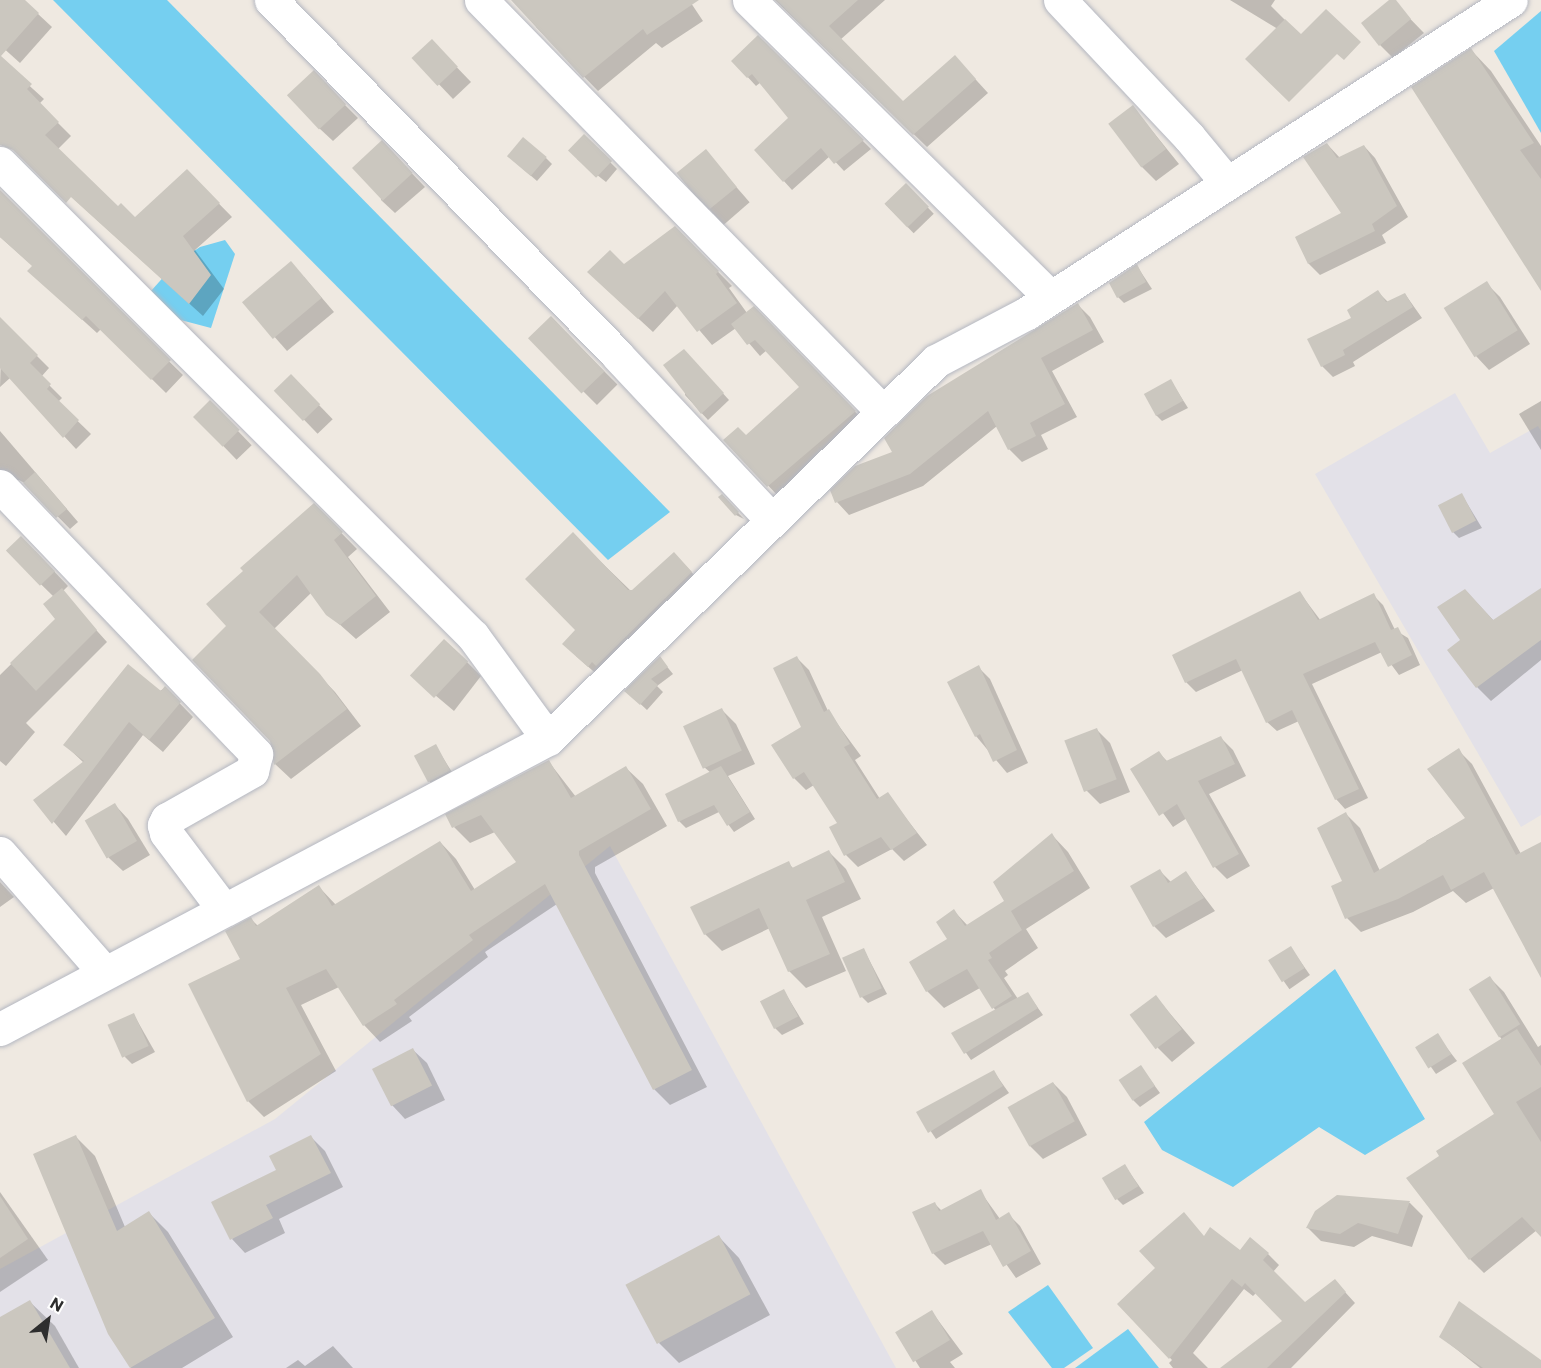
<!DOCTYPE html>
<style>
body{margin:0}
#map{position:relative;width:1541px;height:1368px;overflow:hidden;background:#efe9e1;font-family:Commissioner,sans-serif}
div>[style]{position:absolute}
.industrial>*{inset:0;background:#e3e1e8}
.water>*{inset:0;background:#75cff0}
.shadow>*{inset:0;background:#0003;transform-origin:0 0}
.building>*{inset:0;background:#cbc7bf;transform-origin:0 0}
.roads{filter:drop-shadow(0 0 2px #b4b7c1) drop-shadow(0 0 2px #b4b7c1)}
.minor>*{height:33px;margin:-16.5px;padding:0 16.5px;transform-origin:16.5px;border-radius:16.5px;background:#fff}
span{translate:-50% -50%;white-space:nowrap;text-align:center;line-height:1.15;-webkit-text-stroke:4.5px #fff;paint-order:stroke}
.north{position:absolute;left:18px;top:1290px;width:60px;height:60px;-webkit-text-stroke:4px #fff;paint-order:stroke;rotate:30deg;font-size:16px;font-weight:700;line-height:24px;text-align:center;color:#2e2e2e}
.north::after{content:'';display:block;margin:auto;width:21px;height:27px;background:#2e2e2e;clip-path:polygon(50% 0,100% 100%,50% 72%,0 100%)}
</style>
<div id="map">
<div class="industrial">
<div style="clip-path:polygon(1455px 393px,1490px 453px,1538px 426px,1541px 431px,1541px 815px,1521px 827px,1315px 474px)"></div>
<div style="clip-path:polygon(610px 846px,896px 1368px,0 1368px,0 1269px,275px 1119px)"></div>
</div>
<div class="water">
<div style="clip-path:polygon(53px 0,167px 0,670px 512px,608px 560px)"></div>
<div style="clip-path:polygon(1541px 11px,1541px 133px,1494px 51px)"></div>
<div style="clip-path:polygon(225px 240px,235px 254px,211px 328px,173px 318px,151px 291px,176px 263px,200px 247px)"></div>
<div style="clip-path:polygon(1335px 969px,1425px 1119px,1365px 1155px,1319px 1127px,1233px 1187px,1162px 1150px,1144px 1122px)"></div>
<div style="clip-path:polygon(1048px 1285px,1093px 1348px,1064px 1368px,1052px 1368px,1008px 1312px)"></div>
<div style="clip-path:polygon(1128px 1329px,1159px 1368px,1075px 1368px)"></div>
</div>
<div class="shadow">
<div style="clip-path:polygon(0 0,23px 0,52px 27px,20px 63px,0 45px)"></div>
<div style="clip-path:polygon(568px 0,689px 0,703px 21px,662px 48px,656px 43px,598px 91px,536px 27px)"></div>
<div style="clip-path:polygon(775px 0,885px 0,840px 40px,903px 103px,967px 70px,988px 93px,927px 147px)"></div>
<div style="clip-path:polygon(1230px 0,1275px 0,1271px 6px,1319px 54px)"></div>
<div style="clip-path:polygon(1392px 0,1424px 33px,1393px 58px,1380px 45px)"></div>
<div style="clip-path:polygon(758px 37px,871px 149px,844px 171px,830px 156px,792px 190px,756px 150px,791px 119px,761px 82px,756px 86px,733px 61px)"></div>
<div style="clip-path:polygon(1471px 50px,1491px 71px,1541px 146px,1541px 284px)"></div>
<div style="clip-path:polygon(445px 55px,471px 82px,453px 99px,414px 58px)"></div>
<div style="clip-path:polygon(0 59px,44px 99px,39px 104px,71px 136px,58px 149px,118px 208px,135px 219px,187px 171px,232px 217px,195px 250px,224px 289px,203px 316px,0 132px)"></div>
<div style="clip-path:polygon(313px 73px,358px 118px,333px 141px,319px 128px)"></div>
<div style="clip-path:polygon(1133px 107px,1179px 164px,1156px 181px,1142px 167px)"></div>
<div style="clip-path:polygon(584px 136px,617px 169px,606px 182px,577px 159px)"></div>
<div style="clip-path:polygon(382px 142px,425px 187px,395px 213px,381px 200px)"></div>
<div style="clip-path:polygon(1327px 144px,1340px 158px,1364px 146px,1375px 158px,1408px 217px,1382px 235px,1386px 243px,1320px 275px,1309px 264px,1297px 237px,1343px 214px)"></div>
<div style="left:705px;top:151px;width:68px;height:35px;rotate:49deg"></div>
<div style="clip-path:polygon(546px 158px,552px 164px,537px 181px,515px 162px)"></div>
<div style="left:906px;top:185px;width:40px;height:28px;rotate:46deg"></div>
<div style="clip-path:polygon(0 196px,183px 375px,166px 393px,101px 329px,97px 333px,43px 284px,33px 266px,0 237px)"></div>
<div style="clip-path:polygon(675px 228px,732px 286px,729px 288px,747px 313px,754px 308px,866px 423px,779px 497px,725px 440px,746px 437px,801px 387px,767px 350px,760px 356px,736px 328px,712px 345px,678px 305px,653px 332px,603px 286px)"></div>
<div style="clip-path:polygon(1137px 266px,1152px 289px,1124px 303px,1118px 297px)"></div>
<div style="clip-path:polygon(304px 277px,334px 312px,287px 351px,244px 302px)"></div>
<div style="clip-path:polygon(1486px 283px,1500px 297px,1530px 344px,1489px 370px,1476px 356px)"></div>
<div style="clip-path:polygon(1378px 292px,1388px 302px,1405px 294px,1422px 318px,1353px 362px,1355px 366px,1333px 377px,1322px 366px,1354px 318px)"></div>
<div style="clip-path:polygon(1078px 305px,1090px 317px,1104px 342px,1052px 371px,1077px 417px,1041px 435px,1048px 449px,1022px 462px,1009px 449px,997px 426px,923px 486px,849px 515px,837px 502px)"></div>
<div style="left:551px;top:318px;width:94px;height:29px;rotate:45deg"></div>
<div style="clip-path:polygon(2px 321px,49px 368px,41px 377px,62px 398px,58px 402px,91px 434px,76px 449px,10px 378px,0 387px)"></div>
<div style="clip-path:polygon(690px 357px,729px 400px,708px 420px,685px 395px)"></div>
<div style="left:291px;top:376px;width:60px;height:21px;rotate:46deg"></div>
<div style="clip-path:polygon(1171px 381px,1188px 408px,1162px 421px,1156px 415px)"></div>
<div style="clip-path:polygon(1541px 401px,1541px 450px,1519px 414px)"></div>
<div style="left:210px;top:402px;width:60px;height:21px;rotate:46deg"></div>
<div style="clip-path:polygon(0 431px,78px 522px,70px 529px,26px 484px,19px 480px,5px 482px,0 477px)"></div>
<div style="clip-path:polygon(1462px 495px,1482px 528px,1459px 538px,1453px 532px)"></div>
<div style="clip-path:polygon(722px 496px,744px 519px,736px 515px)"></div>
<div style="clip-path:polygon(314px 505px,357px 549px,348px 557px,390px 612px,356px 639px,328px 614px,312px 592px,274px 629px,335px 692px,361px 726px,291px 779px,275px 764px,271px 740px,228px 626px)"></div>
<div style="clip-path:polygon(573px 535px,632px 592px,686px 566px,703px 585px,601px 678px,576px 656px)"></div>
<div style="clip-path:polygon(7px 551px,35px 551px,68px 586px,62px 592px,107px 642px,26px 723px,35px 732px,6px 766px,0 761px,0 675px,57px 619px,54px 597px)"></div>
<div style="clip-path:polygon(1465px 590px,1494px 621px,1541px 590px,1541px 660px,1491px 701px,1477px 687px,1462px 641px)"></div>
<div style="clip-path:polygon(1300px 593px,1321px 621px,1373px 595px,1383px 605px,1395px 630px,1408px 638px,1420px 665px,1399px 675px,1382px 652px,1312px 684px,1368px 798px,1345px 809px,1336px 799px,1299px 721px,1277px 731px,1267px 722px,1243px 670px,1196px 692px,1186px 682px,1173px 656px)"></div>
<div style="clip-path:polygon(660px 658px,673px 674px,657px 686px,663px 692px,647px 710px,633px 697px)"></div>
<div style="clip-path:polygon(797px 658px,809px 670px,828px 711px,861px 756px,855px 760px,880px 799px,887px 794px,927px 845px,904px 861px,892px 849px,858px 867px,846px 855px,831px 828px,840px 823px,814px 785px,806px 790px,794px 778px,802px 727px)"></div>
<div style="clip-path:polygon(467px 662px,481px 676px,454px 711px,416px 679px)"></div>
<div style="clip-path:polygon(978px 667px,990px 679px,1028px 763px,1007px 773px,976px 736px)"></div>
<div style="clip-path:polygon(165px 688px,193px 717px,163px 752px,143px 735px,66px 836px,35px 800px,84px 763px,65px 745px)"></div>
<div style="clip-path:polygon(722px 710px,736px 724px,755px 764px,728px 776px,755px 819px,734px 832px,719px 812px,686px 828px,679px 821px,711px 773px,704px 767px)"></div>
<div style="clip-path:polygon(1096px 729px,1110px 743px,1130px 792px,1100px 804px,1086px 790px)"></div>
<div style="clip-path:polygon(1221px 738px,1233px 750px,1246px 776px,1209px 794px,1250px 866px,1227px 879px,1215px 867px,1187px 818px,1173px 827px,1132px 770px,1159px 753px,1168px 762px)"></div>
<div style="clip-path:polygon(435px 745px,455px 777px,435px 787px,429px 781px)"></div>
<div style="clip-path:polygon(1458px 750px,1472px 764px,1521px 854px,1541px 844px,1541px 964px,1494px 888px,1466px 903px,1453px 891px,1413px 912px,1361px 932px,1347px 918px,1346px 814px,1360px 828px,1380px 871px,1428px 845px,1426px 841px,1467px 819px)"></div>
<div style="clip-path:polygon(549px 762px,576px 797px,626px 768px,643px 784px,667px 826px,595px 867px,595px 873px,707px 1087px,670px 1105px,654px 1089px,557px 904px,485px 952px,488px 957px,409px 1017px,412px 1021px,380px 1042px,364px 1025px,339px 987px,301px 1005px,336px 1071px,264px 1117px,248px 1101px,242px 959px,251px 919px,258px 926px,319px 887px,336px 905px,440px 842px,456px 859px,475px 890px,519px 863px,495px 832px,470px 843px,454px 827px)"></div>
<div style="clip-path:polygon(115px 805px,128px 819px,150px 855px,123px 871px,109px 858px,87px 821px)"></div>
<div style="clip-path:polygon(1052px 835px,1068px 852px,1090px 888px,1026px 929px,1038px 948px,1005px 971px,1008px 975px,1004px 978px,1018px 999px,1028px 994px,1043px 1015px,971px 1060px,953px 1034px,996px 1011px,980px 988px,944px 1008px,927px 991px,949px 940px,954px 911px,968px 926px,1006px 902px)"></div>
<div style="clip-path:polygon(829px 852px,846px 869px,861px 899px,822px 917px,846px 971px,806px 988px,789px 971px,770px 928px,722px 951px,705px 934px,692px 908px,788px 863px,794px 869px)"></div>
<div style="clip-path:polygon(1160px 871px,1171px 882px,1186px 873px,1215px 911px,1166px 938px,1154px 926px)"></div>
<div style="clip-path:polygon(0 882px,14px 897px,0 907px)"></div>
<div style="left:1291px;top:948px;width:33px;height:25px;rotate:55deg"></div>
<div style="clip-path:polygon(864px 950px,887px 994px,868px 1003px,862px 997px)"></div>
<div style="clip-path:polygon(1490px 978px,1504px 992px,1538px 1047px,1541px 1045px,1541px 1234px,1537px 1230px,1484px 1273px,1470px 1259px,1496px 1115px,1502px 1040px,1471px 990px)"></div>
<div style="clip-path:polygon(784px 991px,804px 1024px,782px 1035px,775px 1028px)"></div>
<div style="clip-path:polygon(1156px 997px,1195px 1043px,1172px 1062px,1158px 1048px)"></div>
<div style="clip-path:polygon(134px 1015px,155px 1052px,132px 1064px,125px 1057px)"></div>
<div style="clip-path:polygon(1437px 1035px,1457px 1061px,1436px 1074px,1417px 1047px)"></div>
<div style="clip-path:polygon(413px 1050px,427px 1063px,445px 1100px,405px 1119px,392px 1105px,374px 1069px)"></div>
<div style="clip-path:polygon(1141px 1067px,1160px 1093px,1140px 1107px,1133px 1100px)"></div>
<div style="clip-path:polygon(994px 1072px,1009px 1093px,936px 1139px,918px 1112px)"></div>
<div style="clip-path:polygon(1053px 1083px,1067px 1097px,1087px 1135px,1043px 1159px,1029px 1145px)"></div>
<div style="clip-path:polygon(76px 1137px,95px 1156px,125px 1227px,149px 1213px,168px 1232px,233px 1337px,182px 1368px,131px 1368px,110px 1333px)"></div>
<div style="clip-path:polygon(311px 1137px,325px 1151px,343px 1187px,279px 1219px,285px 1233px,245px 1253px,232px 1239px,278px 1171px)"></div>
<div style="clip-path:polygon(1125px 1166px,1144px 1193px,1123px 1205px,1117px 1199px)"></div>
<div style="clip-path:polygon(980px 1191px,1000px 1219px,1008px 1214px,1020px 1226px,1041px 1264px,1016px 1278px,992px 1244px,945px 1265px,933px 1253px,935px 1204px,942px 1211px)"></div>
<div style="clip-path:polygon(0 1192px,48px 1260px,0 1292px)"></div>
<div style="clip-path:polygon(1337px 1197px,1410px 1203px,1423px 1216px,1412px 1247px,1372px 1236px,1354px 1247px,1321px 1241px,1307px 1227px)"></div>
<div style="clip-path:polygon(719px 1237px,739px 1258px,770px 1315px,679px 1363px,659px 1343px)"></div>
<div style="clip-path:polygon(1205px 1237px,1240px 1252px,1268px 1254px,1279px 1265px,1273px 1272px,1305px 1304px,1335px 1281px,1355px 1303px,1291px 1368px,1222px 1368px,1284px 1321px,1256px 1293px,1253px 1296px,1244px 1289px,1193px 1353px,1208px 1368px,1173px 1368px,1169px 1363px,1172px 1360px,1119px 1304px)"></div>
<div style="clip-path:polygon(30px 1302px,55px 1326px,79px 1368px,0 1368px,0 1319px)"></div>
<div style="clip-path:polygon(932px 1312px,963px 1354px,950px 1362px,955px 1368px,920px 1368px,898px 1333px)"></div>
<div style="clip-path:polygon(1441px 1337px,1541px 1362px,1541px 1368px,1480px 1368px)"></div>
<div style="clip-path:polygon(333px 1346px,353px 1368px,286px 1368px,298px 1360px,305px 1366px)"></div>
</div>
<div class="building">
<div style="clip-path:polygon(0 0,25px 0,39px 13px,1px 56px,32px 84px,27px 89px,59px 122px,45px 135px,118px 206px,121px 203px,135px 217px,187px 169px,220px 203px,183px 236px,211px 275px,189px 304px,71px 197px,66px 203px,13px 150px,0 145px)"></div>
<div style="clip-path:polygon(511px 0,699px 0,647px 35px,643px 29px,583px 78px)"></div>
<div style="clip-path:polygon(776px 0,858px 0,829px 26px,903px 101px,955px 55px,976px 79px,913px 135px)"></div>
<div style="clip-path:polygon(1389px 0,1396px 0,1411px 19px,1379px 46px,1361px 23px)"></div>
<div style="clip-path:polygon(1326px 9px,1361px 42px,1344px 60px,1337px 54px,1289px 102px,1245px 59px,1285px 19px,1301px 34px)"></div>
<div style="clip-path:polygon(758px 35px,864px 140px,834px 164px,821px 148px,783px 182px,754px 150px,788px 118px,752px 74px,747px 78px,731px 61px)"></div>
<div style="left:432px;top:39px;width:38px;height:28px;rotate:47deg"></div>
<div style="clip-path:polygon(1471px 48px,1534px 143px,1520px 150px,1541px 179px,1541px 291px,1411px 87px)"></div>
<div style="left:314px;top:70px;width:47px;height:37px;rotate:47deg"></div>
<div style="left:1133px;top:105px;width:55px;height:31px;rotate:53deg"></div>
<div style="left:584px;top:134px;width:39px;height:23px;rotate:44deg"></div>
<div style="left:523px;top:137px;width:31px;height:25px;rotate:40deg"></div>
<div style="left:382px;top:140px;width:45px;height:41px;rotate:47deg"></div>
<div style="clip-path:polygon(1327px 143px,1337px 158px,1364px 145px,1397px 206px,1372px 224px,1375px 231px,1308px 264px,1295px 237px,1341px 213px,1303px 157px)"></div>
<div style="left:706px;top:149px;width:49px;height:38px;rotate:51deg"></div>
<div style="left:906px;top:183px;width:33px;height:30px;rotate:46deg"></div>
<div style="clip-path:polygon(0 190px,171px 360px,151px 380px,86px 316px,82px 320px,27px 271px,32px 266px,0 237px)"></div>
<div style="clip-path:polygon(675px 226px,719px 271px,716px 274px,737px 303px,697px 332px,665px 291px,638px 319px,587px 272px,610px 250px,624px 264px)"></div>
<div style="left:291px;top:261px;width:48px;height:64px;rotate:50deg"></div>
<div style="clip-path:polygon(1137px 264px,1146px 282px,1117px 298px,1109px 283px)"></div>
<div style="left:1487px;top:281px;width:58px;height:51px;rotate:58deg"></div>
<div style="clip-path:polygon(1378px 290px,1386px 302px,1405px 293px,1413px 307px,1343px 350px,1345px 355px,1321px 367px,1307px 339px,1351px 318px,1347px 310px)"></div>
<div style="clip-path:polygon(1078px 303px,1093px 330px,1041px 358px,1065px 404px,1030px 423px,1036px 436px,1008px 450px,988px 411px,910px 474px,835px 503px,830px 490px,855px 466px,892px 452px,884px 438px,927px 396px)"></div>
<div style="clip-path:polygon(754px 306px,856px 411px,767px 487px,723px 440px,738px 427px,746px 435px,799px 387px,755px 340px,747px 345px,731px 324px)"></div>
<div style="left:551px;top:316px;width:77px;height:32px;rotate:46deg"></div>
<div style="clip-path:polygon(0 317px,38px 355px,30px 363px,51px 384px,47px 389px,79px 420px,63px 438px,0 368px)"></div>
<div style="clip-path:polygon(684px 349px,724px 393px,701px 414px,663px 365px)"></div>
<div style="left:291px;top:374px;width:42px;height:24px;rotate:46deg"></div>
<div style="left:1171px;top:379px;width:25px;height:31px;rotate:61deg"></div>
<div style="left:210px;top:400px;width:42px;height:24px;rotate:45deg"></div>
<div style="clip-path:polygon(35px 472px,67px 509px,56px 518px,23px 483px)"></div>
<div style="left:1462px;top:493px;width:31px;height:27px;rotate:63deg"></div>
<div style="clip-path:polygon(722px 494px,739px 512px,735px 516px,718px 497px)"></div>
<div style="clip-path:polygon(314px 503px,343px 532px,334px 540px,376px 596px,340px 625px,326px 615px,297px 575px,259px 612px,320px 674px,347px 709px,274px 765px,270px 741px,192px 660px,226px 626px,206px 604px,243px 571px,240px 568px)"></div>
<div style="clip-path:polygon(573px 532px,628px 590px,632px 590px,674px 552px,692px 572px,596px 666px,592px 662px,588px 667px,562px 644px,575px 630px,525px 579px)"></div>
<div style="left:21px;top:536px;width:49px;height:21px;rotate:46deg"></div>
<div style="clip-path:polygon(62px 588px,97px 630px,36px 691px,10px 663px,55px 619px,43px 604px)"></div>
<div style="clip-path:polygon(1541px 588px,1541px 640px,1476px 688px,1447px 650px,1460px 640px,1437px 607px,1465px 589px,1493px 620px)"></div>
<div style="clip-path:polygon(1300px 591px,1318px 620px,1374px 593px,1391px 630px,1398px 627px,1412px 655px,1388px 667px,1375px 642px,1303px 674px,1359px 789px,1335px 800px,1292px 710px,1266px 723px,1236px 659px,1185px 683px,1172px 655px)"></div>
<div style="left:444px;top:639px;width:33px;height:50px;rotate:43deg"></div>
<div style="clip-path:polygon(660px 656px,668px 667px,651px 679px,658px 685px,640px 705px,624px 691px)"></div>
<div style="clip-path:polygon(797px 656px,824px 712px,829px 709px,850px 744px,844px 747px,877px 799px,888px 792px,917px 833px,891px 850px,881px 837px,844px 856px,829px 827px,837px 823px,804px 772px,793px 779px,771px 745px,801px 727px,773px 668px)"></div>
<div style="clip-path:polygon(128px 664px,161px 691px,165px 686px,181px 702px,149px 740px,129px 722px,52px 824px,33px 800px,84px 761px,63px 745px)"></div>
<div style="clip-path:polygon(979px 665px,1017px 750px,993px 762px,980px 734px,975px 737px,947px 682px)"></div>
<div style="left:722px;top:708px;width:47px;height:43px;rotate:65deg"></div>
<div style="left:1097px;top:728px;width:55px;height:35px;rotate:69deg"></div>
<div style="clip-path:polygon(1221px 736px,1235px 764px,1198px 781px,1239px 854px,1213px 868px,1177px 804px,1159px 816px,1130px 769px,1159px 751px,1166px 761px)"></div>
<div style="left:436px;top:744px;width:30px;height:25px;rotate:62deg"></div>
<div style="clip-path:polygon(1459px 748px,1516px 855px,1541px 842px,1541px 978px,1484px 872px,1451px 890px,1443px 875px,1398px 899px,1345px 919px,1331px 886px,1342px 881px,1317px 828px,1346px 812px,1374px 873px,1465px 818px,1427px 769px)"></div>
<div style="clip-path:polygon(549px 760px,571px 798px,626px 766px,651px 809px,579px 851px,579px 855px,692px 1070px,653px 1090px,545px 884px,469px 935px,473px 940px,394px 1000px,397px 1004px,363px 1026px,326px 969px,286px 988px,321px 1054px,247px 1102px,188px 984px,240px 959px,225px 931px,251px 917px,256px 926px,319px 885px,332px 906px,440px 841px,471px 891px,516px 862px,481px 815px,452px 828px,445px 814px)"></div>
<div style="clip-path:polygon(721px 766px,750px 812px,727px 826px,714px 805px,678px 822px,665px 794px)"></div>
<div style="left:115px;top:803px;width:44px;height:35px;rotate:60deg"></div>
<div style="clip-path:polygon(1052px 833px,1074px 871px,1011px 911px,1022px 930px,989px 953px,992px 958px,988px 960px,1012px 996px,992px 1009px,967px 969px,926px 992px,909px 962px,947px 939px,936px 922px,954px 909px,965px 926px,1004px 901px,993px 882px)"></div>
<div style="clip-path:polygon(829px 850px,845px 882px,806px 900px,830px 954px,788px 972px,759px 908px,704px 935px,690px 907px,789px 861px,792px 868px)"></div>
<div style="clip-path:polygon(1160px 869px,1168px 883px,1186px 871px,1204px 898px,1153px 927px,1130px 886px)"></div>
<div style="left:1291px;top:946px;width:26px;height:27px;rotate:58deg"></div>
<div style="left:864px;top:948px;width:44px;height:24px;rotate:66deg"></div>
<div style="left:1490px;top:976px;width:57px;height:25px;rotate:58deg"></div>
<div style="left:784px;top:989px;width:31px;height:27px;rotate:63deg"></div>
<div style="clip-path:polygon(1028px 992px,1038px 1008px,964px 1054px,951px 1033px)"></div>
<div style="left:1156px;top:995px;width:43px;height:33px;rotate:53deg"></div>
<div style="left:134px;top:1013px;width:36px;height:29px;rotate:66deg"></div>
<div style="clip-path:polygon(1517px 1029px,1541px 1066px,1541px 1087px,1516px 1102px,1541px 1142px,1541px 1237px,1522px 1217px,1469px 1260px,1406px 1178px,1439px 1156px,1436px 1151px,1494px 1114px,1462px 1063px)"></div>
<div style="left:1438px;top:1033px;width:25px;height:27px;rotate:58deg"></div>
<div style="left:413px;top:1048px;width:42px;height:46px;rotate:63deg"></div>
<div style="left:1141px;top:1065px;width:25px;height:27px;rotate:56deg"></div>
<div style="clip-path:polygon(994px 1070px,1003px 1086px,928px 1133px,916px 1112px)"></div>
<div style="left:1053px;top:1082px;width:45px;height:52px;rotate:61deg"></div>
<div style="clip-path:polygon(76px 1135px,117px 1231px,149px 1211px,215px 1318px,130px 1368px,108px 1334px,33px 1154px)"></div>
<div style="clip-path:polygon(311px 1135px,331px 1173px,266px 1205px,273px 1218px,230px 1240px,211px 1202px,276px 1170px,269px 1156px)"></div>
<div style="left:1125px;top:1164px;width:26px;height:27px;rotate:59deg"></div>
<div style="clip-path:polygon(981px 1189px,996px 1220px,1009px 1212px,1031px 1251px,1003px 1267px,983px 1231px,932px 1254px,912px 1212px,935px 1202px,939px 1211px)"></div>
<div style="clip-path:polygon(1337px 1195px,1410px 1201px,1398px 1234px,1358px 1223px,1340px 1234px,1306px 1228px,1315px 1211px)"></div>
<div style="clip-path:polygon(0 1196px,28px 1239px,0 1258px)"></div>
<div style="clip-path:polygon(1184px 1212px,1204px 1236px,1210px 1227px,1240px 1250px,1250px 1237px,1269px 1253px,1263px 1260px,1305px 1302px,1335px 1279px,1346px 1292px,1267px 1368px,1220px 1368px,1282px 1321px,1245px 1283px,1242px 1287px,1232px 1279px,1169px 1359px,1117px 1304px,1155px 1268px,1139px 1251px)"></div>
<div style="left:719px;top:1235px;width:67px;height:106px;rotate:62deg"></div>
<div style="clip-path:polygon(30px 1300px,70px 1368px,0 1368px,0 1317px)"></div>
<div style="clip-path:polygon(1459px 1301px,1541px 1360px,1541px 1368px,1483px 1368px,1439px 1337px)"></div>
<div style="left:932px;top:1310px;width:35px;height:43px;rotate:59deg"></div>
</div>
<div class="roads">
<div class="minor">
<div style="left:271px;top:0;width:496px;rotate:45.7deg"></div>
<div style="left:617px;top:355px;width:226px;rotate:46.8deg"></div>
<div style="left:481px;top:0;width:576px;rotate:45.7deg"></div>
<div style="left:749px;top:0;width:423px;rotate:44.6deg"></div>
<div style="left:1060px;top:0;width:188px;rotate:46.7deg"></div>
<div style="left:1189px;top:137px;width:60px;rotate:50.4deg"></div>
<div style="left:0;top:163px;width:669px;rotate:45deg"></div>
<div style="left:473px;top:636px;width:127px;rotate:53.9deg"></div>
<div style="left:0;top:486px;width:371px;rotate:46.3deg"></div>
<div style="left:256px;top:754px;width:17px;rotate:103deg"></div>
<div style="left:252px;top:771px;width:98px;rotate:150.5deg"></div>
<div style="left:167px;top:819px;width:7px;rotate:117deg"></div>
<div style="left:164px;top:825px;width:8px;rotate:76deg"></div>
<div style="left:166px;top:833px;width:96px;rotate:53deg"></div>
<div style="left:0;top:853px;width:159px;rotate:48.8deg"></div>
<div style="left:0;top:1029px;width:620px;rotate:-27.89deg"></div>
<div style="left:548px;top:739px;width:542px;rotate:-44.25deg"></div>
<div style="left:936px;top:361px;width:103px;rotate:-27.8deg"></div>
<div style="left:1027px;top:313px;width:576px;rotate:-32.89deg"></div>
</div>
</div>
<div class="north">N</div>
</div>
